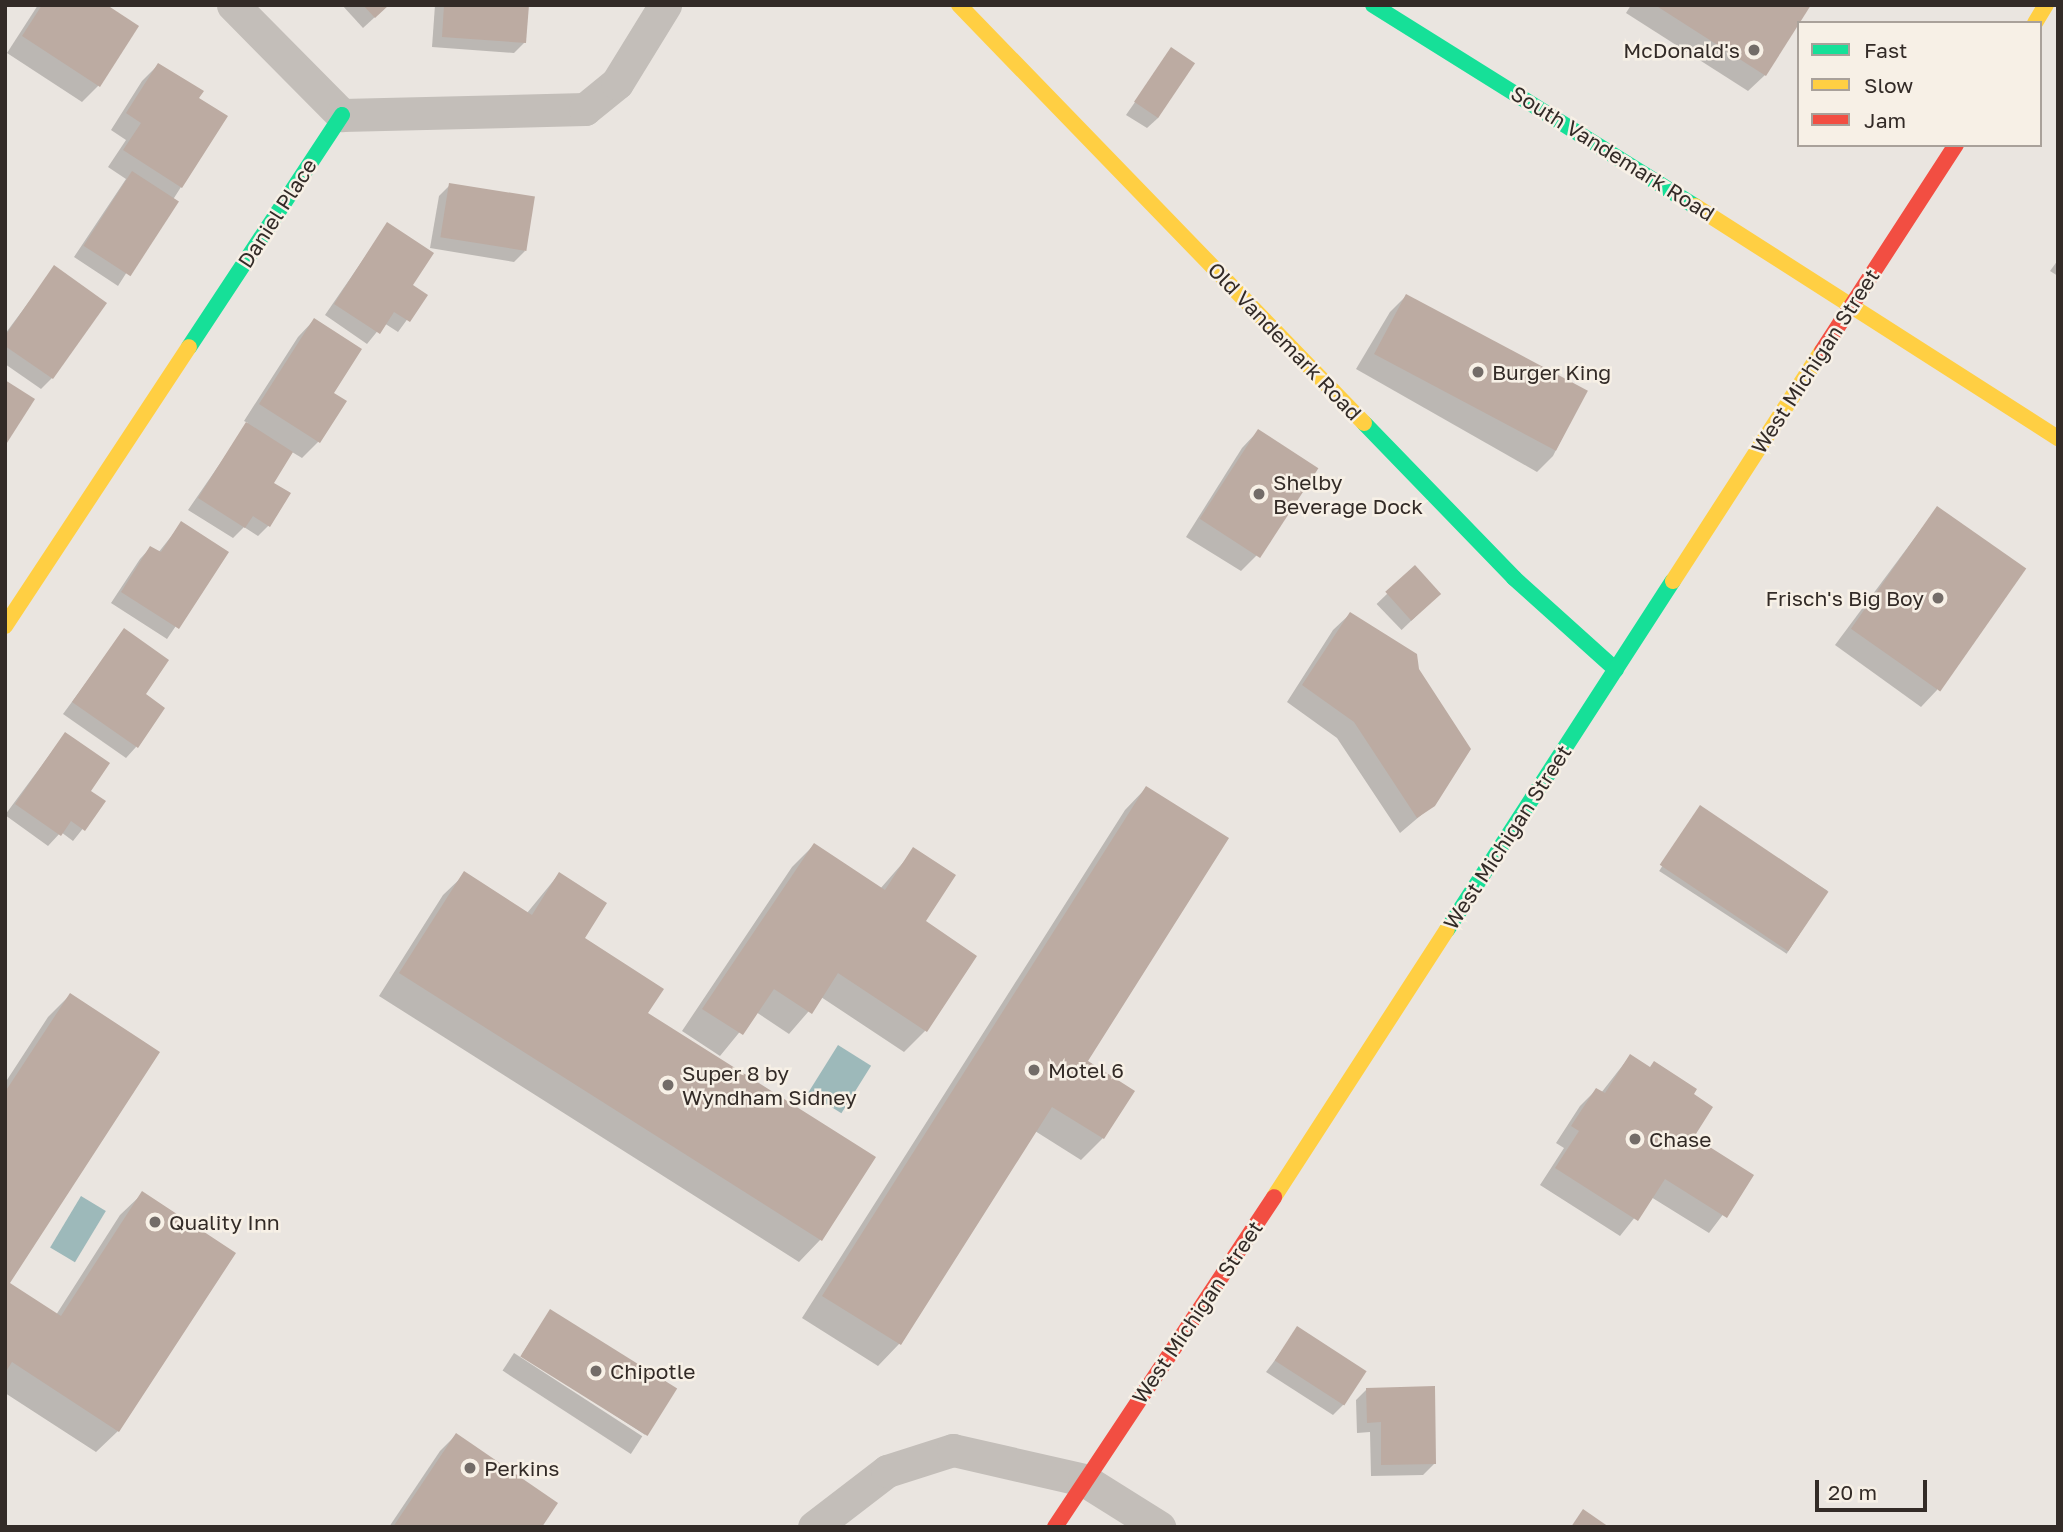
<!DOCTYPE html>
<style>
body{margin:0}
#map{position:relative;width:2063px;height:1532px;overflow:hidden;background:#eae5e0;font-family:"Golos Text",sans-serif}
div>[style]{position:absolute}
.water>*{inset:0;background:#9db9ba;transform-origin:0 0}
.shadow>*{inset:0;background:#0003;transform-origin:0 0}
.building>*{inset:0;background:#bcaba2;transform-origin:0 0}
.street>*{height:33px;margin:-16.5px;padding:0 16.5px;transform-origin:16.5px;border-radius:16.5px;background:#c3beb9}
.fast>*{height:16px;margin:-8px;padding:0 8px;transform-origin:8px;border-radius:8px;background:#16e098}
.slow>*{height:16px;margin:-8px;padding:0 8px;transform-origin:8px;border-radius:8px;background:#ffcf43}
.jam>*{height:16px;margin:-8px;padding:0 8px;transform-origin:8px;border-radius:8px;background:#f24e42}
.dots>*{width:19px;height:19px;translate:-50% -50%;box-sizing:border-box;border:4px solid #f7f0e6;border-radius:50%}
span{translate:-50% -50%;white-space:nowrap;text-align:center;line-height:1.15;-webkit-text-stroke:5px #f7f0e6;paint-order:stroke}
.poi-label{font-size:21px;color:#332b27}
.right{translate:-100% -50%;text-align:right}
.left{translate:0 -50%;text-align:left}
.street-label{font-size:21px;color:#332b27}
.frame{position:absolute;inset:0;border:7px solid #332b27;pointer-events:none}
.legend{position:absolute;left:1797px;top:21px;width:245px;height:126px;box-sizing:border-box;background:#f7f0e6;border:2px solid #a9a19a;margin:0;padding:9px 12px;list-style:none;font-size:21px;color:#332b27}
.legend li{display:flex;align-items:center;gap:14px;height:35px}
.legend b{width:35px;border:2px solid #a9a19a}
.scale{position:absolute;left:1815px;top:1480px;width:112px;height:32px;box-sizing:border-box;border:4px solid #332b27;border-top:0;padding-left:9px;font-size:21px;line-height:24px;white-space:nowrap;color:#332b27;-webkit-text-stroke:5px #f7f0e6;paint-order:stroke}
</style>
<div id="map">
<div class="water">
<div style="left:838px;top:1045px;width:39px;height:56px;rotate:32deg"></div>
<div style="left:81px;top:1196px;width:29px;height:60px;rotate:31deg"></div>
</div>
<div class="shadow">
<div style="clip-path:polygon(38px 5px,104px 5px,98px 86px,82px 102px,7px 53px)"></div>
<div style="clip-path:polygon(342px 5px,388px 5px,363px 28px)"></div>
<div style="clip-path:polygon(435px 5px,528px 5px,525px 42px,514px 53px,432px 47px)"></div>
<div style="clip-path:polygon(1631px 5px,1809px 5px,1765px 75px,1748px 91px,1626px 13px)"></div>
<div style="clip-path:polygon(1171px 50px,1158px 118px,1147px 128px,1126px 115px)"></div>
<div style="clip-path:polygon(158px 65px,197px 98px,181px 187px,118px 286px,74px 257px,126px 179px,108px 167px,126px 140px,111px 130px,142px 81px)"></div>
<div style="clip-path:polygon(450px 185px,525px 251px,514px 262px,430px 248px,439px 196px)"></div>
<div style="clip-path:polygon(387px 225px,410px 285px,425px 295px,398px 332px,384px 323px,367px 344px,325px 315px)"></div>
<div style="clip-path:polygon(2058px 260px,2058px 276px,2050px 271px)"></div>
<div style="clip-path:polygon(55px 267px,52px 378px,41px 389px,5px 364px,5px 334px)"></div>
<div style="clip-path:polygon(1406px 296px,1585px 392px,1553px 456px,1537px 472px,1356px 369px,1390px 312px)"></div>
<div style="clip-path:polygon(314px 320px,331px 394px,318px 442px,302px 458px,292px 452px,272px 483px,269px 525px,258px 536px,244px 527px,233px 538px,188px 510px,248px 423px,244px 421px,298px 337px)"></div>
<div style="clip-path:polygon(1258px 431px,1257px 555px,1241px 571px,1186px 537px,1242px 448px)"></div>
<div style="clip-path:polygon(1937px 508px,1937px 690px,1921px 707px,1835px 645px)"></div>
<div style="clip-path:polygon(181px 524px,226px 553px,167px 639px,111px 603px,140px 559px,150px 548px,158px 553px)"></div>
<div style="left:1414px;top:568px;width:36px;height:52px;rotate:46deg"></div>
<div style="clip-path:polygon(1350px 614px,1433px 805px,1400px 833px,1337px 738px,1287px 702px,1333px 630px)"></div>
<div style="clip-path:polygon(124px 631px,136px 747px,126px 758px,63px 714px)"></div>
<div style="clip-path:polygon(65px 734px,89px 791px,104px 802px,73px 841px,61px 832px,48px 846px,5px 815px)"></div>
<div style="clip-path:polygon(1146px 788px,1085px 1061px,1133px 1092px,1103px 1138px,1081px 1160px,1035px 1131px,899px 1344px,878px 1366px,802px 1318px,1125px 810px)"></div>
<div style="left:1700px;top:808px;width:152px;height:75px;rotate:33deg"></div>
<div style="clip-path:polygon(814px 845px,880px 889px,914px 850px,925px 1031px,904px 1052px,821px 997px,789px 1034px,756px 1012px,720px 1056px,682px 1031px,792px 867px)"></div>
<div style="clip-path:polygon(465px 874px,527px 913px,559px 874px,582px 939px,646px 1013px,873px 1158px,820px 1240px,799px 1262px,379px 996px,443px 895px)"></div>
<div style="clip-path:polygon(70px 995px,7px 1284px,56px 1315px,120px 1215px,142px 1194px,118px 1431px,96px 1452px,5px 1393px,5px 1083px,48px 1017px)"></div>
<div style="clip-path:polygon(1630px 1056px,1691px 1095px,1691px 1138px,1752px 1176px,1709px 1233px,1651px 1197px,1620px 1236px,1540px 1185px,1564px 1148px,1556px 1143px,1580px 1106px,1596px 1090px,1601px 1093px)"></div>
<div style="left:550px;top:1311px;width:147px;height:52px;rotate:33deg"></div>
<div style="clip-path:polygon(1298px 1329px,1344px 1404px,1333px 1415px,1266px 1372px)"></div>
<div style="left:514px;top:1353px;width:153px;height:21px;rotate:33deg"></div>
<div style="clip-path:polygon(1367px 1389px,1434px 1464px,1423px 1475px,1371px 1476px,1370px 1432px,1357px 1433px,1356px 1400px)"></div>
<div style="clip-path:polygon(456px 1435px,540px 1527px,389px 1527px,440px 1451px)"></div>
</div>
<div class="building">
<div style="clip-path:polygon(42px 5px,107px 5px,139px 26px,100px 87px,22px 36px)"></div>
<div style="clip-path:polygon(363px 5px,389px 5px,375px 18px)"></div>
<div style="clip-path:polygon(444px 5px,529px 5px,526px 43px,442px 37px)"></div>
<div style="clip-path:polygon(1655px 5px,1811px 5px,1766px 76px)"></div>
<div style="left:1171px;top:47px;width:29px;height:66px;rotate:34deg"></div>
<div style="clip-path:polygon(158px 63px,204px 91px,199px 98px,228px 116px,182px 188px,123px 150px,141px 123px,126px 113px)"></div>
<div style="left:132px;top:171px;width:56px;height:89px;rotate:33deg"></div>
<div style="left:449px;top:183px;width:87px;height:55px;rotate:9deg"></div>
<div style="clip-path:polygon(387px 222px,434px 253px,413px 285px,428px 295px,410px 322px,394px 312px,380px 334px,334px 304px)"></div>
<div style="clip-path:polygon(54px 265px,107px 303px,53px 379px,5px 346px,5px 336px)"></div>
<div style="left:1406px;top:294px;width:206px;height:68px;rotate:28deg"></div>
<div style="clip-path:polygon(314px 318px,362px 349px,334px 393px,347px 401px,320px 443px,259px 404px)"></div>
<div style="clip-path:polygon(5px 380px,35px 399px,5px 446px)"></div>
<div style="clip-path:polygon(246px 422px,293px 452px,274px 483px,291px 493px,270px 527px,253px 516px,245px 528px,198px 498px)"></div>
<div style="left:1258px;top:429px;width:72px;height:107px;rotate:33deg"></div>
<div style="left:1937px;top:506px;width:109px;height:150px;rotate:35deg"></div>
<div style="clip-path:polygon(181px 521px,229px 552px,179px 629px,121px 592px,150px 546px,161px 552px)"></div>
<div style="left:1415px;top:565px;width:39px;height:40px;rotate:48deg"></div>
<div style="clip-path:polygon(1350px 612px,1417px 654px,1419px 669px,1471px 749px,1435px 806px,1417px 818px,1354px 722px,1302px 685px)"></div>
<div style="clip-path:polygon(124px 628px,169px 660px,146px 694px,165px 708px,138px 748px,72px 702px)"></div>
<div style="clip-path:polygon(65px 732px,110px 763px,91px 791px,106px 801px,85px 831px,71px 821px,61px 836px,15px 804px)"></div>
<div style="clip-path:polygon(1146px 786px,1229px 838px,1088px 1061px,1135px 1091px,1104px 1139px,1052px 1107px,901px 1345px,822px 1296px)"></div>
<div style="left:1700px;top:805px;width:155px;height:72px;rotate:34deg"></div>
<div style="clip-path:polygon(814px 843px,885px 890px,913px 847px,956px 875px,926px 921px,977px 956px,927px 1032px,838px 973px,812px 1014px,774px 989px,743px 1035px,702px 1009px)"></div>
<div style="clip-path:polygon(464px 871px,532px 915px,559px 872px,607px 903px,585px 938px,664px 989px,648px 1013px,876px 1157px,822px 1241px,399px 973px)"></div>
<div style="clip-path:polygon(70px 993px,160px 1052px,10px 1283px,61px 1316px,142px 1191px,236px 1253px,119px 1432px,12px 1362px,5px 1373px,5px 1092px)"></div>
<div style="clip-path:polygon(1630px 1054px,1650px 1067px,1654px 1061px,1697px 1089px,1694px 1094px,1713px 1107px,1694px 1137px,1754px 1175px,1727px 1218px,1665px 1179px,1638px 1221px,1555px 1168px,1579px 1131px,1571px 1126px,1596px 1088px,1605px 1093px)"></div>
<div style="left:550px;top:1309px;width:150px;height:56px;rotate:32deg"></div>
<div style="left:1297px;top:1326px;width:83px;height:41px;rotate:33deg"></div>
<div style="clip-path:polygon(1435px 1386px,1436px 1464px,1381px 1465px,1381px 1422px,1367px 1423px,1366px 1388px)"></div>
<div style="clip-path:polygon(456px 1433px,558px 1503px,542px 1527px,393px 1527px)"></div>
<div style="clip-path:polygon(1583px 1509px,1609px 1527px,1571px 1527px)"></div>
</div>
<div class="street">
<div style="left:233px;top:5px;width:155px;rotate:45.3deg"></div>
<div style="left:342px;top:115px;width:243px;rotate:-1.4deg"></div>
<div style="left:585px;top:109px;width:41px;rotate:-39.1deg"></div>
<div style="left:617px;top:83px;width:92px;rotate:-58.4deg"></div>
<div style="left:814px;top:1527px;width:92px;rotate:-37.5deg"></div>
<div style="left:887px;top:1471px;width:69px;rotate:-17.7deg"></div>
<div style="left:953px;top:1450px;width:134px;rotate:12.9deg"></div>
<div style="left:1084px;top:1480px;width:89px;rotate:32.1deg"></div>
</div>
<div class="fast">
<div style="left:1373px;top:5px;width:380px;rotate:32deg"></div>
<div style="left:189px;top:347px;width:278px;rotate:-56.6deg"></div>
<div style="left:1364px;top:423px;width:216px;rotate:45.9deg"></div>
<div style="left:1514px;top:578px;width:137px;rotate:42deg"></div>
<div style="left:1447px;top:930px;width:416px;rotate:-57.1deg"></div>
</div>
<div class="slow">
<div style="left:959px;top:5px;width:582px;rotate:45.9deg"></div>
<div style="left:2035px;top:23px;width:21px;rotate:-59deg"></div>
<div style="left:1695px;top:206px;width:431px;rotate:32.6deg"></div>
<div style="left:1673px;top:581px;width:274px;rotate:-57.1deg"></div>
<div style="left:5px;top:626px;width:334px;rotate:-56.6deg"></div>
<div style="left:1274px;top:1197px;width:318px;rotate:-57.1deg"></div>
</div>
<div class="jam">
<div style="left:1822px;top:351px;width:246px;rotate:-57deg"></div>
<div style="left:1055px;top:1527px;width:396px;rotate:-56.4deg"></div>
</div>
<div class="dots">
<div style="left:1754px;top:50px;background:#736c68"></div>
<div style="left:1478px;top:372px;background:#736c68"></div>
<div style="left:1259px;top:494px;background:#736c68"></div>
<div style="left:1938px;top:598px;background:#736c68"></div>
<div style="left:1034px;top:1070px;background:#736c68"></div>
<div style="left:668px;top:1085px;background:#736c68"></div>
<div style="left:1635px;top:1139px;background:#736c68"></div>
<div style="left:155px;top:1222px;background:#736c68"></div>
<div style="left:596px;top:1371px;background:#736c68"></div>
<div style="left:470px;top:1468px;background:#736c68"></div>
</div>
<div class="poi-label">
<span class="right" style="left:1740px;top:50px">McDonald's</span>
<span class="left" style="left:1492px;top:372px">Burger King</span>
<span class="left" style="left:1273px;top:494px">Shelby<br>Beverage Dock</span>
<span class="right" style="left:1924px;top:598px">Frisch's Big Boy</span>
<span class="left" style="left:1048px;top:1070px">Motel 6</span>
<span class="left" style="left:682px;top:1085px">Super 8 by<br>Wyndham Sidney</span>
<span class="left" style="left:1649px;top:1139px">Chase</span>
<span class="left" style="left:169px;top:1222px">Quality Inn</span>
<span class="left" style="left:610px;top:1371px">Chipotle</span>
<span class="left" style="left:484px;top:1468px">Perkins</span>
</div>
<div class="street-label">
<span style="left:1613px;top:153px;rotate:32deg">South Vandemark Road</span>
<span style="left:277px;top:213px;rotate:-57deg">Daniel Place</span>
<span style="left:1285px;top:341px;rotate:46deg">Old Vandemark Road</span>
<span style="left:1815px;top:361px;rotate:-57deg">West Michigan Street</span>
<span style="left:1507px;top:837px;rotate:-57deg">West Michigan Street</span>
<span style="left:1197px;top:1312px;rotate:-56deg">West Michigan Street</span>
</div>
<div class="frame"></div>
<ul class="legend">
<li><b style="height:9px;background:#16e098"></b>Fast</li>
<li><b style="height:9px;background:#ffcf43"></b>Slow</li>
<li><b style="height:9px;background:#f24e42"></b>Jam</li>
</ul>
<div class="scale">20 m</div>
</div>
